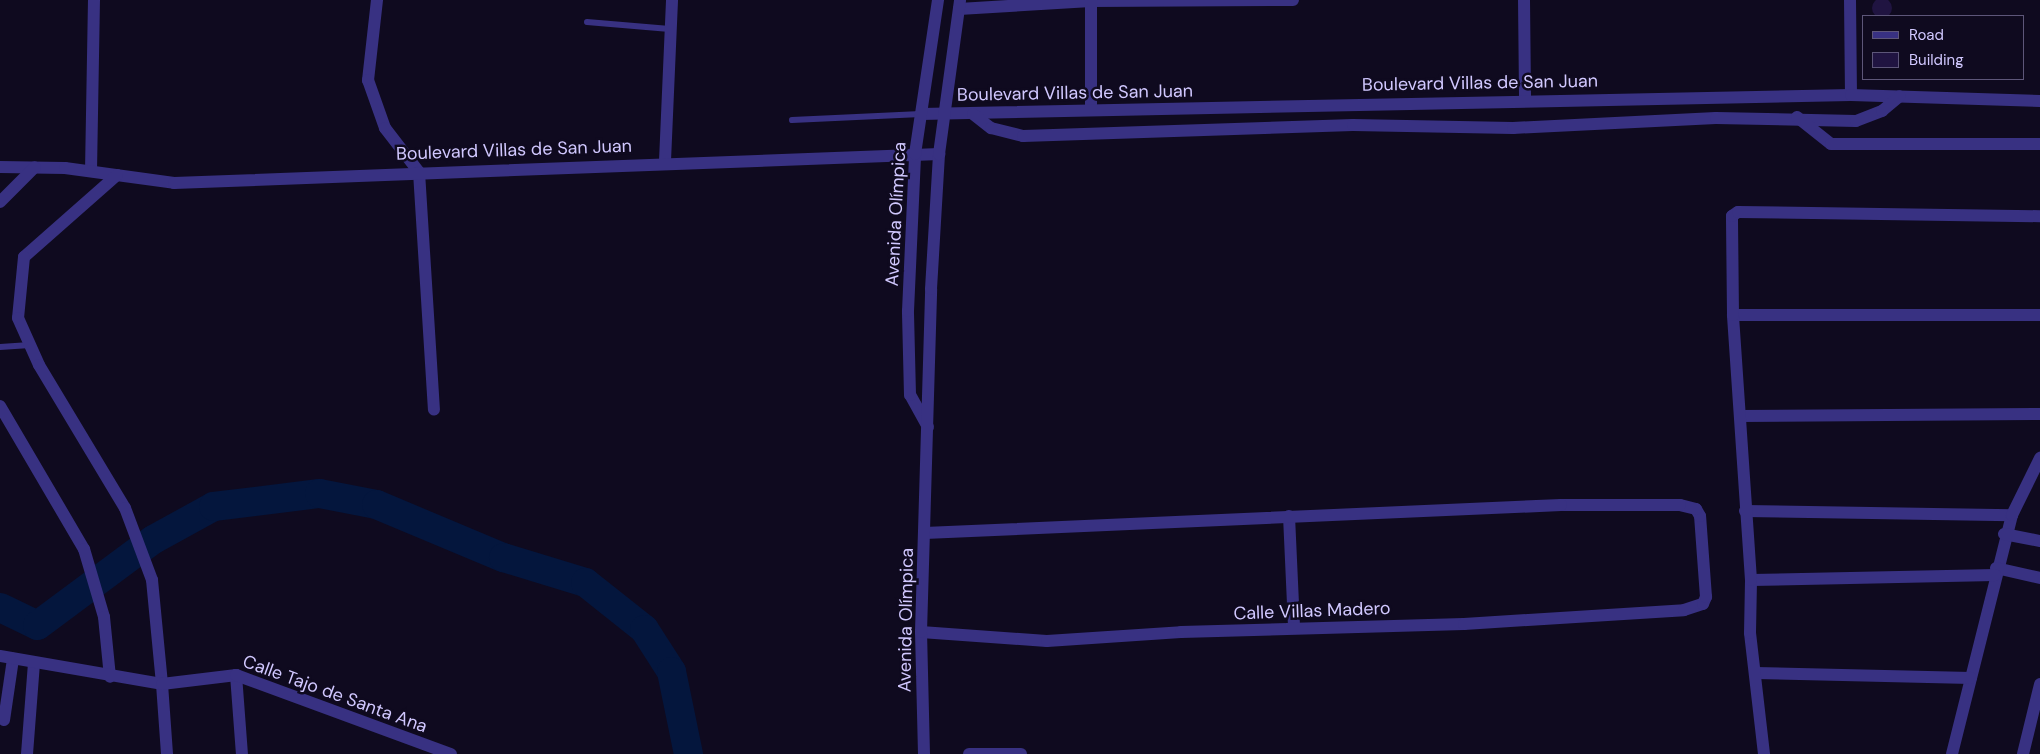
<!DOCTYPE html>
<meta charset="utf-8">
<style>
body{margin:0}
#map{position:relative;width:2040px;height:754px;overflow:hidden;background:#0f0a1f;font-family:"DM Sans",sans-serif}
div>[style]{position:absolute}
.river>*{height:29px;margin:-14.5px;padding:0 14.5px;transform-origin:14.5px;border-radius:14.5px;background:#04163d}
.building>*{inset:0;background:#201441}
.round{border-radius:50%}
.service>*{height:6px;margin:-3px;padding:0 3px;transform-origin:3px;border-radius:3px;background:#383182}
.minor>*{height:12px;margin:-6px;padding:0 6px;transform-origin:6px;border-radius:6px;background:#383182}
.tertiary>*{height:12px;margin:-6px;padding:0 6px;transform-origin:6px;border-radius:6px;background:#383182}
span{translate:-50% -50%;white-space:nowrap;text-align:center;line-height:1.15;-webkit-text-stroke:5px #0f0a1f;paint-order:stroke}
.street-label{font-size:18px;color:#d1c8ff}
.legend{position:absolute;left:1862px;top:15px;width:162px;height:65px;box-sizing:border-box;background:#0f0a1f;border:1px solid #5d5679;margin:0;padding:6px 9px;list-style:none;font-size:15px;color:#d1c8ff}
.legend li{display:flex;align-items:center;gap:10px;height:25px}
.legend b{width:25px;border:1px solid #5d5679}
</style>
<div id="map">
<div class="river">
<div style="left:0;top:607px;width:41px;rotate:25.9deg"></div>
<div style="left:37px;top:625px;width:144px;rotate:-36.6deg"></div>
<div style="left:153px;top:539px;width:68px;rotate:-28.8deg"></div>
<div style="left:213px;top:506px;width:107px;rotate:-7deg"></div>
<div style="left:319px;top:493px;width:58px;rotate:10.9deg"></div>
<div style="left:376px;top:504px;width:138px;rotate:22.7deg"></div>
<div style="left:503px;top:557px;width:86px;rotate:17deg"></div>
<div style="left:585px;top:582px;width:75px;rotate:38.5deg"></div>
<div style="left:644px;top:629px;width:50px;rotate:57.3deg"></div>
<div style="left:671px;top:671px;width:85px;rotate:78.4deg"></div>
</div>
<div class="building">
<div class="round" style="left:1872px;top:-2px;width:20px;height:20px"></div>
</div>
<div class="service">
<div style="left:587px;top:22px;width:83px;rotate:4.8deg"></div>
<div style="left:792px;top:120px;width:129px;rotate:-2.7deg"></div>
<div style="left:0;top:347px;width:30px;rotate:-4deg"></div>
</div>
<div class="minor">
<div style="left:377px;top:0;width:81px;rotate:96.4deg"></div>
<div style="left:368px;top:80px;width:51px;rotate:70.5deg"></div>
<div style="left:385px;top:128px;width:56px;rotate:52.3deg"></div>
<div style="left:419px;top:172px;width:238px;rotate:86.4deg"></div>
<div style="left:1524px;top:0;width:100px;rotate:89.4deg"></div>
<div style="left:1850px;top:0;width:95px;rotate:89.4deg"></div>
<div style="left:959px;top:9px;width:132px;rotate:-3.5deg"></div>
<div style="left:1091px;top:1px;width:202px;rotate:-0.3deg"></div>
<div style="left:1091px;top:109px;width:109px;rotate:-90deg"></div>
<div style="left:921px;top:114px;width:930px;rotate:-1.17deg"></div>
<div style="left:1851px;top:95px;width:189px;rotate:1.8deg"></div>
<div style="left:973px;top:114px;width:23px;rotate:38deg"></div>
<div style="left:991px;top:128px;width:33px;rotate:14deg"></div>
<div style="left:1023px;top:136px;width:330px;rotate:-1.9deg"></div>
<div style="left:1353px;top:125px;width:160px;rotate:1.1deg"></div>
<div style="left:1513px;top:128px;width:203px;rotate:-2.8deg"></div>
<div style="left:1716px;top:118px;width:140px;rotate:1.2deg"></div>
<div style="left:1856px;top:121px;width:28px;rotate:-21deg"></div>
<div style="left:1882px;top:111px;width:23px;rotate:-40deg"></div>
<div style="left:1797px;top:117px;width:43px;rotate:38.5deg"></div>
<div style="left:1831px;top:144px;width:209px"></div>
<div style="left:665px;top:161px;width:161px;rotate:-87.5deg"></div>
<div style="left:91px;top:171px;width:171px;rotate:-89deg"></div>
<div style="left:1733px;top:315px;width:307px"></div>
<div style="left:1740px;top:416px;width:300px;rotate:-0.4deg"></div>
<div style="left:1745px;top:511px;width:267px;rotate:0.9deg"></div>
<div style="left:2012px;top:515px;width:246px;rotate:104.1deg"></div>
<div style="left:2012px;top:515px;width:64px;rotate:-63.8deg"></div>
<div style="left:1289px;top:516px;width:112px;rotate:87.4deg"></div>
<div style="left:2004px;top:534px;width:37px;rotate:11deg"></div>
<div style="left:1996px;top:568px;width:45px;rotate:12.8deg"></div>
<div style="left:1751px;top:580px;width:244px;rotate:-1.2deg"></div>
<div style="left:921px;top:632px;width:126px;rotate:4.1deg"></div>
<div style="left:1047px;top:641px;width:134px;rotate:-3.8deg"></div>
<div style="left:1181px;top:632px;width:283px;rotate:-1.6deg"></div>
<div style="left:1464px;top:624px;width:220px;rotate:-3.6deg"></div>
<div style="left:1684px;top:610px;width:20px;rotate:-18deg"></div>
<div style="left:1703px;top:604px;width:8px;rotate:-67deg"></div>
<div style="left:1706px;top:597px;width:81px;rotate:-94.2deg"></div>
<div style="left:1700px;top:516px;width:8px;rotate:-120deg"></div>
<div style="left:1696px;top:509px;width:16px;rotate:-166deg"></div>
<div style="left:1680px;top:505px;width:119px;rotate:180deg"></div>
<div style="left:1561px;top:505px;width:637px;rotate:177.48deg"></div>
<div style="left:1755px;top:673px;width:216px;rotate:1.3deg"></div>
<div style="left:236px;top:675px;width:79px;rotate:85.7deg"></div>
<div style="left:162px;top:684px;width:70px;rotate:85.9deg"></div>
<div style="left:4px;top:720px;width:62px;rotate:-81.6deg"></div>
<div style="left:27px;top:754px;width:90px;rotate:-85.6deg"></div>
<div style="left:969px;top:754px;width:52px"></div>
<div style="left:1764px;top:754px;width:122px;rotate:-96.6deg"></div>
<div style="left:1750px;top:633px;width:53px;rotate:-88.9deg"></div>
<div style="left:1751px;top:580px;width:266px;rotate:-93.9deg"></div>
<div style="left:1733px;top:315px;width:99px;rotate:-90.6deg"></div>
<div style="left:1732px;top:216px;width:7px;rotate:-34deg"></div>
<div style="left:1738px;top:212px;width:302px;rotate:0.8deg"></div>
</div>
<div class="tertiary">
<div style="left:0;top:167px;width:65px;rotate:0.9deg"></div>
<div style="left:65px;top:168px;width:110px;rotate:7.8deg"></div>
<div style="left:174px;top:183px;width:766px;rotate:-2.17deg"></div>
<div style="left:117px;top:175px;width:124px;rotate:138.6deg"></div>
<div style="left:24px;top:257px;width:61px;rotate:95.6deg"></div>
<div style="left:18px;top:318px;width:51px;rotate:65.9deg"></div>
<div style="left:39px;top:365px;width:167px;rotate:59deg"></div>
<div style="left:125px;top:508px;width:77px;rotate:69.4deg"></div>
<div style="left:152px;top:580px;width:104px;rotate:84.5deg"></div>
<div style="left:0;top:202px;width:49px;rotate:-45deg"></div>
<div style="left:0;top:406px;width:166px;rotate:59.6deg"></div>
<div style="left:84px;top:549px;width:71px;rotate:73.6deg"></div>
<div style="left:104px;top:617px;width:60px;rotate:84.3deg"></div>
<div style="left:928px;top:427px;width:37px;rotate:-119deg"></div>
<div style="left:910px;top:395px;width:84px;rotate:-91.4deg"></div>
<div style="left:908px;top:311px;width:157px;rotate:-87.4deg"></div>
<div style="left:915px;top:154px;width:156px;rotate:-81.5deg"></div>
<div style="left:0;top:656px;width:164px;rotate:9.8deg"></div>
<div style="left:162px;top:684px;width:75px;rotate:-6.9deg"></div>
<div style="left:236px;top:675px;width:229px;rotate:20.2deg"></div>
<div style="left:924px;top:754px;width:122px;rotate:-91.4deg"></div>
<div style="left:921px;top:632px;width:343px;rotate:-88.3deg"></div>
<div style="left:931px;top:289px;width:135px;rotate:-86.6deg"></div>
<div style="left:939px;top:154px;width:155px;rotate:-82.2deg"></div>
<div style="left:2023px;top:754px;width:72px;rotate:-76.3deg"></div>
</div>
<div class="street-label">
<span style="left:1480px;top:83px;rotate:-1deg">Boulevard Villas de San Juan</span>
<span style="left:1075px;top:93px;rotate:-1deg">Boulevard Villas de San Juan</span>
<span style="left:514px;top:150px;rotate:-2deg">Boulevard Villas de San Juan</span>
<span style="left:896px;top:214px;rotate:-87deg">Avenida Olímpica</span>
<span style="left:1312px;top:611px;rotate:-2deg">Calle Villas Madero</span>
<span style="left:906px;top:620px;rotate:-89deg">Avenida Olímpica</span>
<span style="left:335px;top:694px;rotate:20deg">Calle Tajo de Santa Ana</span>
</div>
<ul class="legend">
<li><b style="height:6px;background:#383182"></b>Road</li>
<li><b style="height:14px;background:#201441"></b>Building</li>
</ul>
</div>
